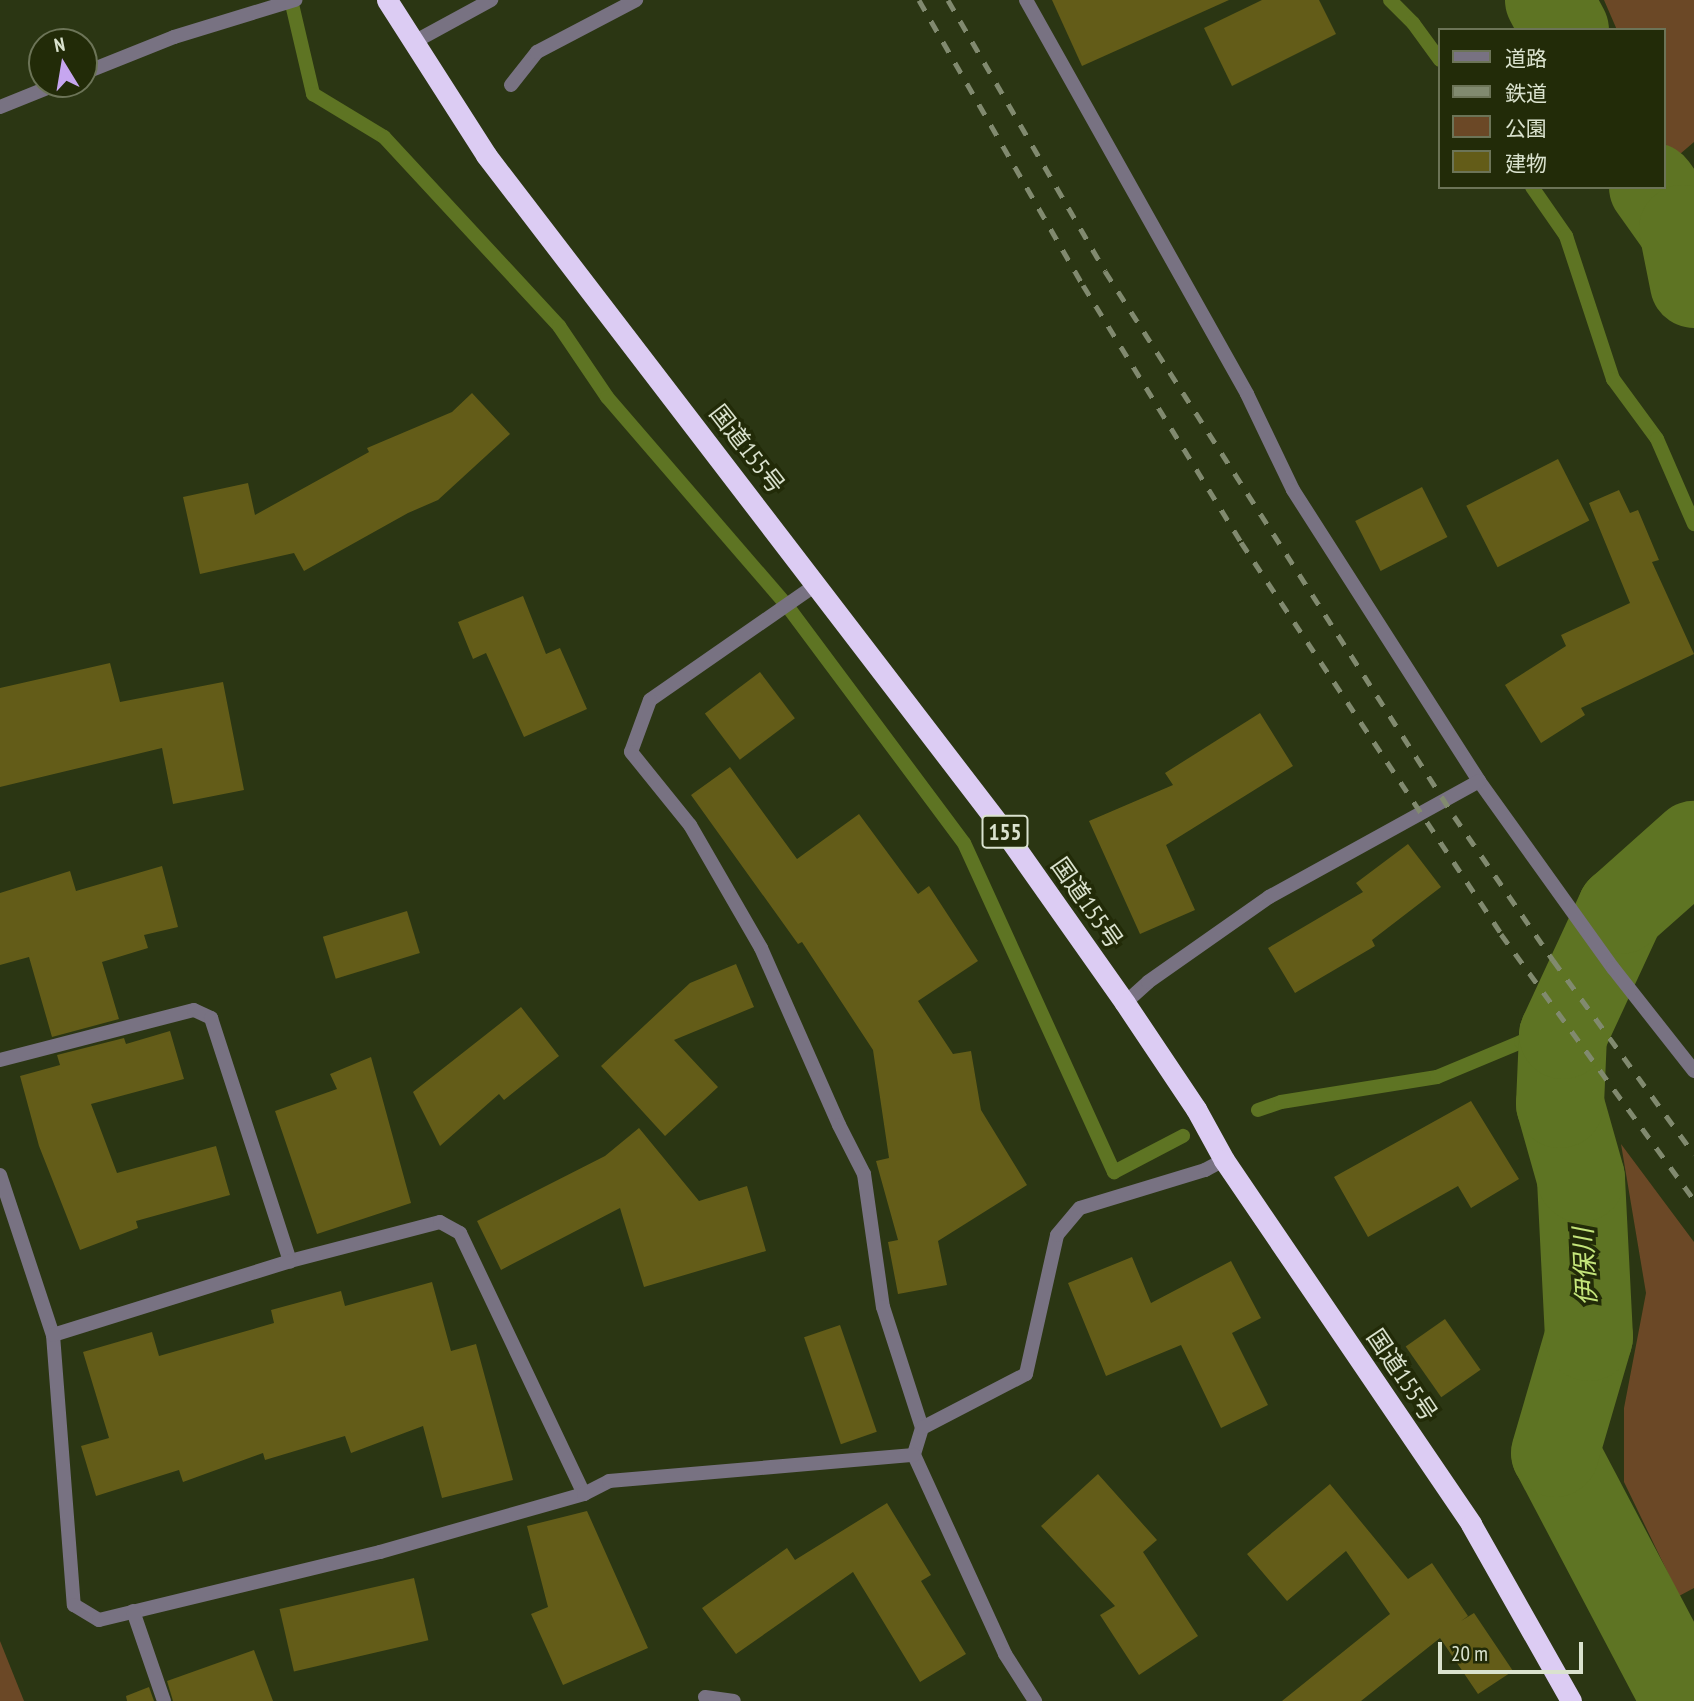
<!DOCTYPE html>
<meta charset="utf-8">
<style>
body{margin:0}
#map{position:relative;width:1694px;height:1701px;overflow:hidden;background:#2b3613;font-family:"PT Sans Narrow","Noto Sans JP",sans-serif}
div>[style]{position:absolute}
.green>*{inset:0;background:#6b4826}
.stream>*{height:14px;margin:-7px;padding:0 7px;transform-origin:7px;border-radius:7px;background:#5e7423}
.river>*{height:88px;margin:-44px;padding:0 44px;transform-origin:44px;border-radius:44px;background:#5e7423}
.building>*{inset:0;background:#635c18;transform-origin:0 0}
.lane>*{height:14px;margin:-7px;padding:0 7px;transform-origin:7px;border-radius:7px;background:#787282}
.street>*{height:14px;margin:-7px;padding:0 7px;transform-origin:7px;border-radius:7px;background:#787282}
.highway>*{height:21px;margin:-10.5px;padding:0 10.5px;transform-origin:10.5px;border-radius:10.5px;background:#dcccf3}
.rail>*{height:5px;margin-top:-2.5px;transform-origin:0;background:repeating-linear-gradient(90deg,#818a6f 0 12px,transparent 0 24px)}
span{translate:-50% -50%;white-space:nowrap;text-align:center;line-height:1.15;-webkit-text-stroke:7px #222b08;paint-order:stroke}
.shield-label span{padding:2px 5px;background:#222b08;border:2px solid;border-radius:5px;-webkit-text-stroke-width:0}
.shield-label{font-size:23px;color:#dae2ce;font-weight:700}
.street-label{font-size:24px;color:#dae2ce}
.water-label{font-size:26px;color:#c5e67b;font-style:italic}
.legend{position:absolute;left:1438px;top:28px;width:228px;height:161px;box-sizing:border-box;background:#222b08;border:2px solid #6c7457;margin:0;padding:9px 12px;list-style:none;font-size:21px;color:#dae2ce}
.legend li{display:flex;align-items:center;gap:14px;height:35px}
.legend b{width:35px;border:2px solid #6c7457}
.north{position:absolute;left:28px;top:28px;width:70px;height:70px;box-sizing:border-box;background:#222b08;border:2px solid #6c7457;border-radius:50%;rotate:349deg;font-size:19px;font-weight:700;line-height:28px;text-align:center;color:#dae2ce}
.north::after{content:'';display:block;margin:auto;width:24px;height:32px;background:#c6a6f0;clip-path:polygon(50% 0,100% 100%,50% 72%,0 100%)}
.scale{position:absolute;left:1438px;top:1642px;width:145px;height:32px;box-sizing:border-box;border:4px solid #dae2ce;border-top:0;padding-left:9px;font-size:21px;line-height:24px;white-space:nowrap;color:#dae2ce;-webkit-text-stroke:5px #222b08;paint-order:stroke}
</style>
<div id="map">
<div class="green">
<div style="clip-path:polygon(1604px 0,1694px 0,1694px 142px,1673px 160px,1664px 140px,1664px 30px,1617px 30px)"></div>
<div style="clip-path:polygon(1621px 1144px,1694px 1242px,1694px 1588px,1679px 1596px,1624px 1482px,1624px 1408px,1646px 1293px)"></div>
<div style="clip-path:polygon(0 1641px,24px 1701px,0 1701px)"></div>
</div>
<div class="stream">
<div style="left:291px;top:0;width:97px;rotate:76.8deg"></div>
<div style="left:313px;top:94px;width:83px;rotate:31.2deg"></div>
<div style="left:384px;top:137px;width:258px;rotate:47.2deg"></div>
<div style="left:559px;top:326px;width:86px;rotate:55.9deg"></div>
<div style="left:607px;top:397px;width:272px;rotate:49.2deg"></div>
<div style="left:785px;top:603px;width:299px;rotate:53.3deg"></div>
<div style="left:964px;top:843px;width:362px;rotate:65.5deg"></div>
<div style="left:1114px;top:1172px;width:78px;rotate:-27.6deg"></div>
<div style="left:1390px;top:0;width:33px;rotate:45deg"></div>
<div style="left:1413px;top:23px;width:46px;rotate:53.9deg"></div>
<div style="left:1532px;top:187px;width:60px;rotate:55.2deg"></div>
<div style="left:1566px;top:236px;width:151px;rotate:71.8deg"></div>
<div style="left:1613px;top:379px;width:74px;rotate:53.7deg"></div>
<div style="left:1657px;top:439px;width:93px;rotate:66.5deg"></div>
<div style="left:1258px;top:1110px;width:24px;rotate:-19deg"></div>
<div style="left:1281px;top:1102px;width:158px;rotate:-9.1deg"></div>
<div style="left:1437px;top:1077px;width:91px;rotate:-22.6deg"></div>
<div style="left:1521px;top:1042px;width:43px;rotate:-9.5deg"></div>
</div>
<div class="river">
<div style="left:1549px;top:0;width:34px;rotate:62deg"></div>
<div style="left:1653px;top:187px;width:52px;rotate:54.5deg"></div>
<div style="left:1683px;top:229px;width:56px;rotate:78.7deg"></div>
<div style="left:1686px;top:1701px;width:280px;rotate:-117.8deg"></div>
<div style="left:1555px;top:1453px;width:121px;rotate:-73.7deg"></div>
<div style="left:1589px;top:1337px;width:159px;rotate:-92.9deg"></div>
<div style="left:1581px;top:1178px;width:77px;rotate:-105.8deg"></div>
<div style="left:1560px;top:1104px;width:69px;rotate:-87.5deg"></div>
<div style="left:1563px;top:1035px;width:138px;rotate:-65.1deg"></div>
<div style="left:1621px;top:910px;width:98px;rotate:-41.7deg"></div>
</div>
<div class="building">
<div style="clip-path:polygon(1052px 0,1229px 0,1082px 66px)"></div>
<div style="clip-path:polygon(1262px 0,1319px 0,1336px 34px,1232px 86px,1204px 28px)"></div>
<div style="clip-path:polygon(472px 393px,510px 434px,438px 500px,408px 513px,304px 571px,294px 553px,200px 574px,183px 497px,248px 483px,255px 515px,369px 452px,367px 448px,452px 412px)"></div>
<div style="left:1558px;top:459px;width:69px;height:103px;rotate:63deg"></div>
<div style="left:1422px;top:487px;width:56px;height:75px;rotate:63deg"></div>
<div style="clip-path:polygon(1619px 490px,1630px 513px,1638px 510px,1659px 560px,1652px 562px,1694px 654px,1581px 708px,1585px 715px,1541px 743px,1505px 685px,1566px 646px,1561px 635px,1630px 603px,1589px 503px)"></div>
<div style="clip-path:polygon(523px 596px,546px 654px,560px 648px,587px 709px,524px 737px,486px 653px,473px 659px,458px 622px)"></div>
<div style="clip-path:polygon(110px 663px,120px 702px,223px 682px,244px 790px,173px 804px,162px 748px,0 787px,0 688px)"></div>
<div style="left:760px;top:672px;width:58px;height:69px;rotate:53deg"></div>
<div style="clip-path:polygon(1260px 713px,1293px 766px,1166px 845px,1195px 910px,1140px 934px,1089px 821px,1173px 785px,1165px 773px)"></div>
<div style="clip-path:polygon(730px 767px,797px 859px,859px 814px,918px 894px,929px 886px,978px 961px,918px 1001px,953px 1054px,971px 1051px,981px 1110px,1027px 1185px,938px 1241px,947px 1285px,898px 1294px,888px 1242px,898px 1240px,876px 1161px,889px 1158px,873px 1050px,802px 942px,798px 944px,691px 795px)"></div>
<div style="clip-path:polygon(1408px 844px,1441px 887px,1372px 940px,1375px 946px,1295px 993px,1268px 948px,1363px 892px,1356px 883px)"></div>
<div style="clip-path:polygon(162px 866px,178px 927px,144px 935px,148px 948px,102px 962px,119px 1019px,52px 1037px,29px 957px,0 965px,0 893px,70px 871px,76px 891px)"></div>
<div style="left:407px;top:911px;width:44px;height:88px;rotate:73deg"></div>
<div style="clip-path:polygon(736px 964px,754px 1007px,674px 1040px,718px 1087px,665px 1136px,601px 1066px,690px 983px)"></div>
<div style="clip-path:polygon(521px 1007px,559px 1056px,504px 1100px,499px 1094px,440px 1146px,413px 1092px)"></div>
<div style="clip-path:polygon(170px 1031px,184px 1079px,91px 1104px,117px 1173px,216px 1146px,230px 1195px,136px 1221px,138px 1228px,80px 1250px,39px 1146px,20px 1076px,60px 1065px,57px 1055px,124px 1038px,126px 1044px)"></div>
<div style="clip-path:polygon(371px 1057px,411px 1203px,317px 1234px,275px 1111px,337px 1089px,330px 1074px)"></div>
<div style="clip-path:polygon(1471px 1101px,1519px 1179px,1471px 1208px,1458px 1186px,1368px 1237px,1334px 1177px)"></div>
<div style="clip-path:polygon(639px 1128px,699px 1201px,747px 1186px,766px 1251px,644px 1287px,620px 1208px,501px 1270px,477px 1221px,605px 1156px)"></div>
<div style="clip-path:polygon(1132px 1257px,1151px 1303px,1231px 1261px,1261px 1318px,1232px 1333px,1268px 1405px,1221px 1428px,1181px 1345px,1106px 1376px,1068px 1283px)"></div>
<div style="clip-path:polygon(432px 1282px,451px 1351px,476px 1344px,513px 1480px,442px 1498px,423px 1426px,351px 1453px,345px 1436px,265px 1460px,263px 1453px,183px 1482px,179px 1470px,96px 1496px,81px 1446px,109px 1438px,83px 1352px,152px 1332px,159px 1356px,274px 1323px,271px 1310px,341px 1291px,345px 1306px)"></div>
<div style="left:1445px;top:1319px;width:62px;height:48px;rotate:55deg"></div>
<div style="left:840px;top:1325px;width:113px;height:38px;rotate:71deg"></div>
<div style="clip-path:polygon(1098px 1474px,1157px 1540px,1143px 1552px,1198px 1636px,1139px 1675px,1100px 1615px,1115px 1606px,1041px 1526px)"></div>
<div style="clip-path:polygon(1330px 1484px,1408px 1579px,1432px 1563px,1468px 1616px,1461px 1621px,1474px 1613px,1513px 1671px,1478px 1694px,1440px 1638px,1361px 1701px,1282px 1701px,1390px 1614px,1346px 1551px,1287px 1601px,1247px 1554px)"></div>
<div style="clip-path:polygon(887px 1503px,931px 1575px,921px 1581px,966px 1654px,920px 1682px,853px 1572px,736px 1654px,702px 1608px,787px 1548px,795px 1560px)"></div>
<div style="clip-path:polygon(587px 1511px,648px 1648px,563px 1685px,531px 1614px,548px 1607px,527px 1526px)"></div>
<div style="left:414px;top:1578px;width:64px;height:138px;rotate:77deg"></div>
<div style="clip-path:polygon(254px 1650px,273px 1701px,173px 1701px,167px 1681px)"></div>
<div style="clip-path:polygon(149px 1687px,154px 1701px,127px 1701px,126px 1696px)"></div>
</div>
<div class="lane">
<div style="left:84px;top:73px;width:97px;rotate:-21.8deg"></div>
<div style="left:174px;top:37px;width:127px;rotate:-17deg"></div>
<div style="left:0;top:107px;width:61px;rotate:-22deg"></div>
</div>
<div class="street">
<div style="left:1026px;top:0;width:452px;rotate:60.7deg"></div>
<div style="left:1247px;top:394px;width:106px;rotate:64.4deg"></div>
<div style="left:1293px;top:490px;width:345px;rotate:57.4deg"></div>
<div style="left:1479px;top:781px;width:230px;rotate:54.4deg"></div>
<div style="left:1613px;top:968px;width:131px;rotate:51.8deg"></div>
<div style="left:414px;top:42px;width:88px;rotate:-28.6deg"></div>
<div style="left:511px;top:85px;width:42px;rotate:-51.8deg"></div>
<div style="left:537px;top:52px;width:112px;rotate:-27.7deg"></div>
<div style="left:817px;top:584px;width:203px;rotate:145.2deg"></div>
<div style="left:650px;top:700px;width:55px;rotate:110.1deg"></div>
<div style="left:631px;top:752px;width:94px;rotate:51.1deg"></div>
<div style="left:690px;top:825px;width:142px;rotate:60deg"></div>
<div style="left:761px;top:948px;width:193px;rotate:66.2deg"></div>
<div style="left:839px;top:1125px;width:55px;rotate:63deg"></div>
<div style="left:864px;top:1174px;width:134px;rotate:81.9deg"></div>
<div style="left:883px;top:1307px;width:127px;rotate:72.1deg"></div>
<div style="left:922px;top:1428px;width:28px;rotate:107deg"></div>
<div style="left:914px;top:1455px;width:219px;rotate:65.4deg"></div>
<div style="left:1005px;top:1654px;width:56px;rotate:57.4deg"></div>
<div style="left:1125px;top:1003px;width:31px;rotate:-42deg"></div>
<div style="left:1148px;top:982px;width:148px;rotate:-35.1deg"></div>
<div style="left:1269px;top:897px;width:240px;rotate:-28.9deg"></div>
<div style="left:0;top:1060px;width:200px;rotate:-14.5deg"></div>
<div style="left:194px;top:1010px;width:19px;rotate:25deg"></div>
<div style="left:211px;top:1018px;width:256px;rotate:72deg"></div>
<div style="left:290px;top:1261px;width:155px;rotate:-14.6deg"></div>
<div style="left:440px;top:1222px;width:23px;rotate:29deg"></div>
<div style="left:460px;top:1233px;width:289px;rotate:64.6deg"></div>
<div style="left:0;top:1175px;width:169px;rotate:71.7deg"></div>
<div style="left:53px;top:1335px;width:271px;rotate:85.6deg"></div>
<div style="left:74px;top:1605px;width:29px;rotate:31deg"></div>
<div style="left:99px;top:1620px;width:289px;rotate:-13.6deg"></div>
<div style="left:380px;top:1552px;width:212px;rotate:-15.9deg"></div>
<div style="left:584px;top:1494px;width:28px;rotate:-27deg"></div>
<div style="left:609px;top:1481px;width:306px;rotate:-4.9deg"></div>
<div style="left:53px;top:1335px;width:248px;rotate:-17.3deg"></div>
<div style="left:922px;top:1428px;width:117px;rotate:-27.4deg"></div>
<div style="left:1026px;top:1374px;width:142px;rotate:-77.4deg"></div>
<div style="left:1057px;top:1235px;width:35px;rotate:-50deg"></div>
<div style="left:1080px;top:1208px;width:131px;rotate:-16.9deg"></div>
<div style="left:1205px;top:1170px;width:21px;rotate:-28deg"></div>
<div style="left:133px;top:1611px;width:95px;rotate:71deg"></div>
<div style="left:705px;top:1697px;width:29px;rotate:8deg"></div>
</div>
<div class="highway">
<div style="left:387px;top:0;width:184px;rotate:57.4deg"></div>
<div style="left:486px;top:155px;width:847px;rotate:52.53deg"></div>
<div style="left:1001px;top:827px;width:215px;rotate:54.8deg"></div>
<div style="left:1125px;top:1003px;width:128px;rotate:56.2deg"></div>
<div style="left:1196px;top:1109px;width:58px;rotate:61.2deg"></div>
<div style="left:1224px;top:1160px;width:440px;rotate:55.8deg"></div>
<div style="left:1471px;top:1524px;width:203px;rotate:60.5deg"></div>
</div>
<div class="rail">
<div style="left:919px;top:0;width:329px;rotate:60.1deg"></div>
<div style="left:1083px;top:285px;width:302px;rotate:58.4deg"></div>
<div style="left:1241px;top:542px;width:470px;rotate:56.4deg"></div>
<div style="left:1501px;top:934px;width:329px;rotate:54deg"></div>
<div style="left:948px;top:0;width:313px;rotate:59.9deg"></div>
<div style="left:1105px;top:271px;width:647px;rotate:57.37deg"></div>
<div style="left:1454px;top:816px;width:175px;rotate:55.5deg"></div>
<div style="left:1553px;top:960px;width:240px;rotate:54deg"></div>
</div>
<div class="shield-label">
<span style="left:1005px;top:832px">155</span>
</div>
<div class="street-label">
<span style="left:747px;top:449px;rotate:52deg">国道155号</span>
<span style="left:1087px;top:903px;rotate:55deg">国道155号</span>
<span style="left:1402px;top:1375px;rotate:56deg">国道155号</span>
</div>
<div class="water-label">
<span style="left:1585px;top:1267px;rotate:-93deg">伊保川</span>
</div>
<ul class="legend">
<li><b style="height:9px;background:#787282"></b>道路</li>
<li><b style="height:9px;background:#818a6f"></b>鉄道</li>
<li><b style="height:19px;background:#6b4826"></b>公園</li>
<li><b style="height:19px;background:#635c18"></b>建物</li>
</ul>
<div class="north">N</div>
<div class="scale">20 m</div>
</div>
